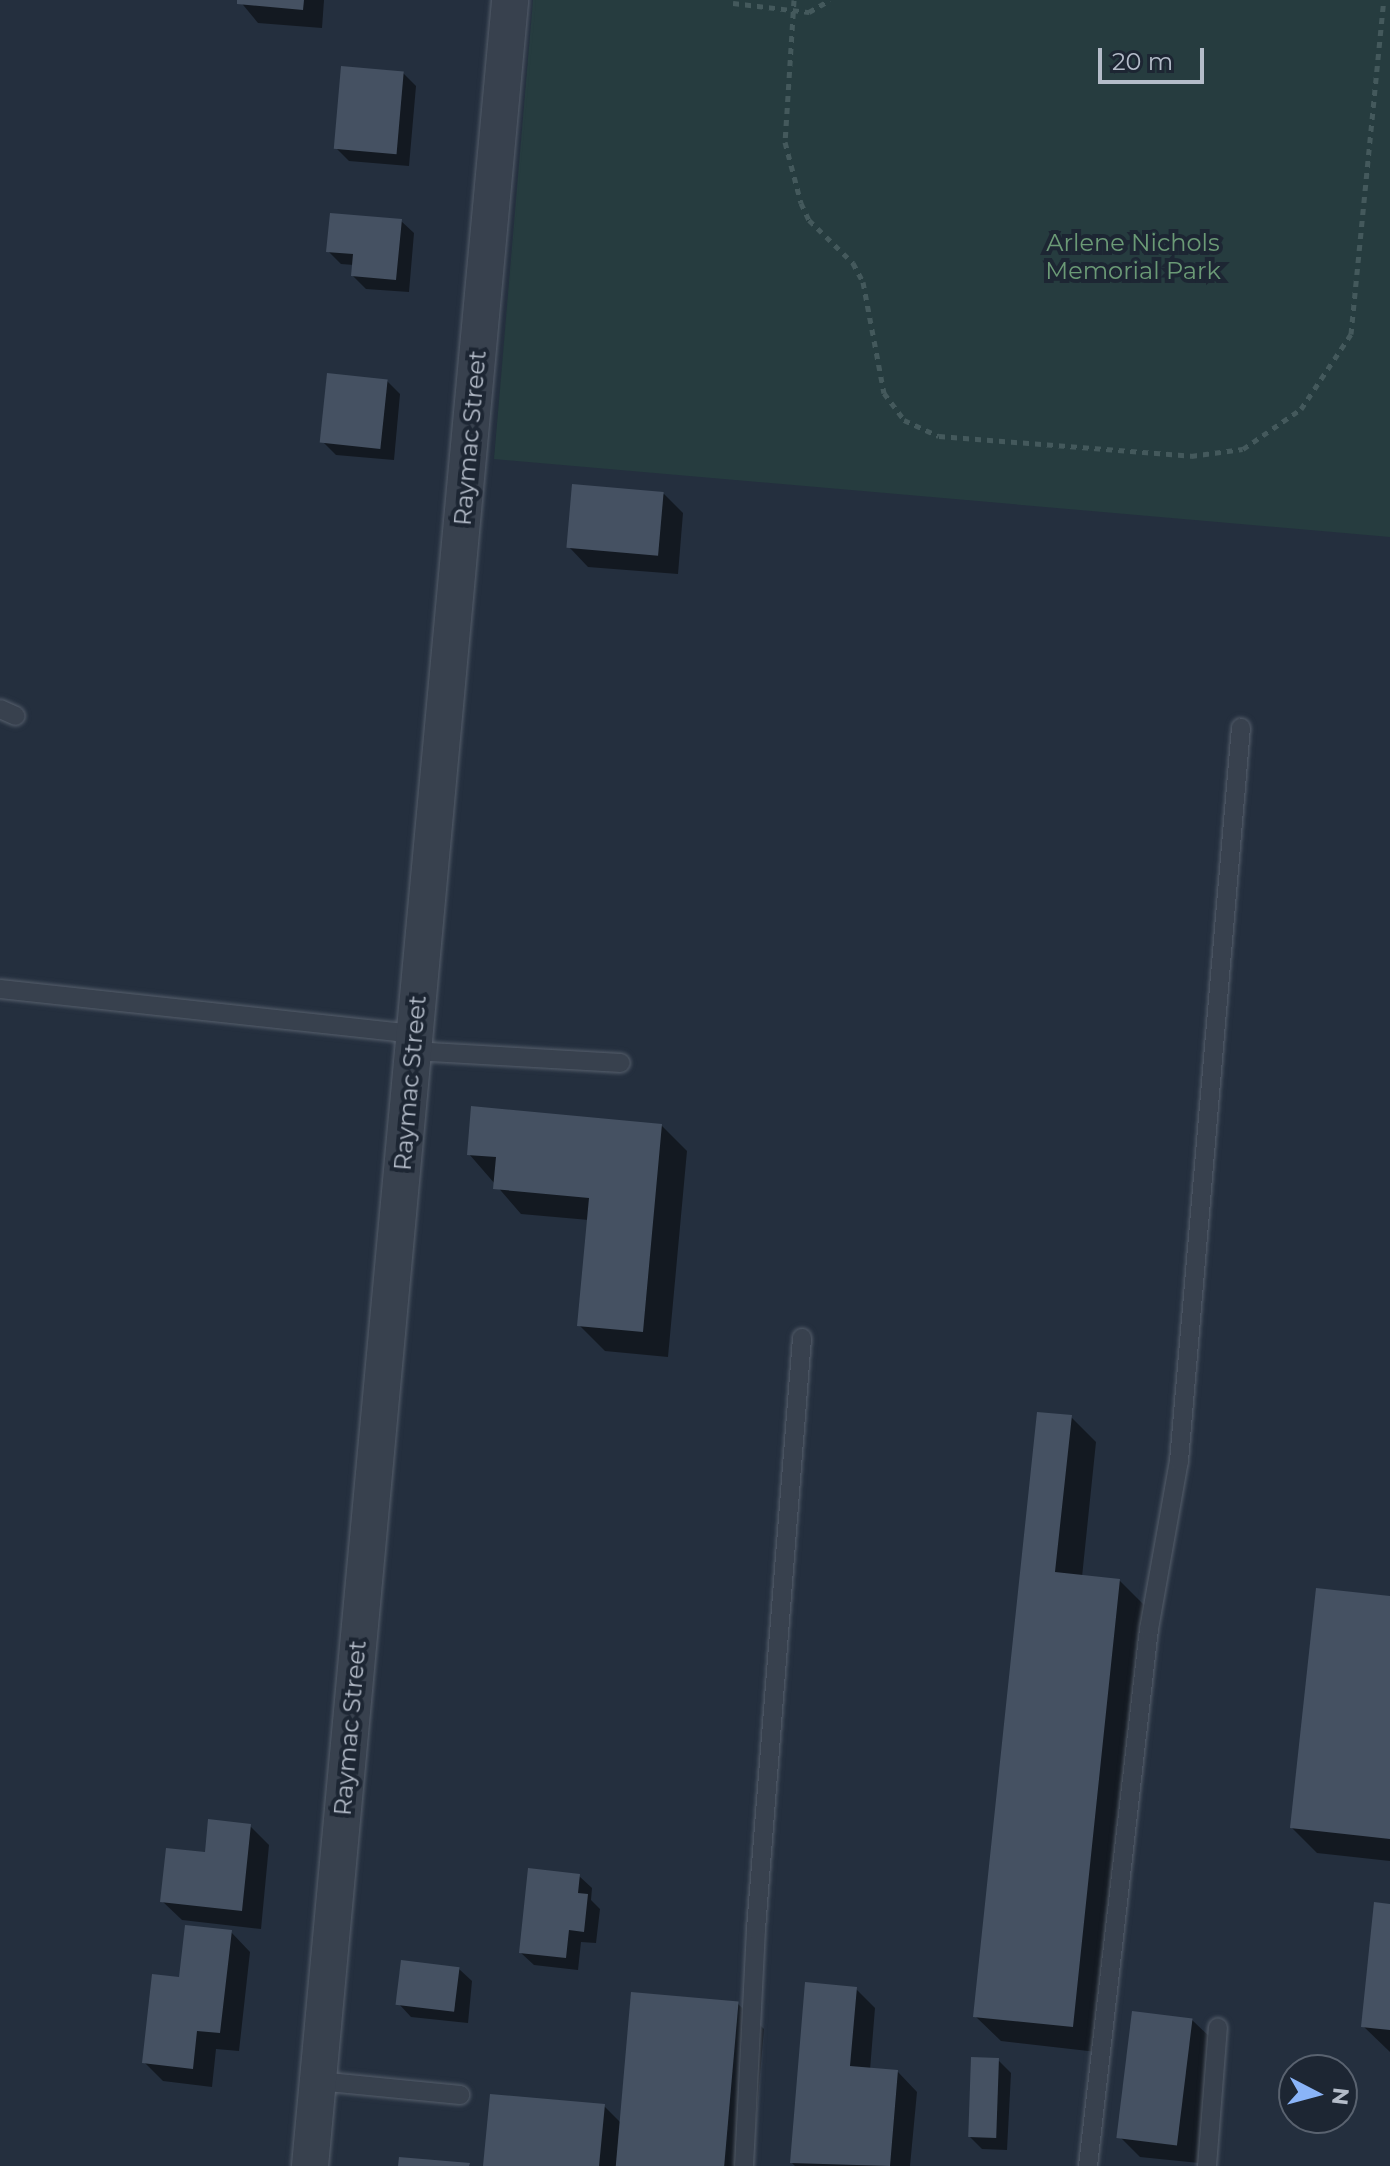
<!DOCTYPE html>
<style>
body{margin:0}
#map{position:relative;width:1390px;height:2166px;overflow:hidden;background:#242f3e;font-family:Montserrat,sans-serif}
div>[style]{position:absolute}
.green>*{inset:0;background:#263c3f}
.shadow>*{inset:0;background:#0007}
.building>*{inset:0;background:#455162;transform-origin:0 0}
.path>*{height:5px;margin-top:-2.5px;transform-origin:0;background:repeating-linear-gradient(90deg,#44595c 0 6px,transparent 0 12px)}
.roads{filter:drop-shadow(0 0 2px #565f6c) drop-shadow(0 0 2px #565f6c)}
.service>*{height:18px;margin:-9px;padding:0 9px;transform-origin:9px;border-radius:9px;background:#38414e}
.minor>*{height:36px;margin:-18px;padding:0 18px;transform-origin:18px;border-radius:18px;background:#38414e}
span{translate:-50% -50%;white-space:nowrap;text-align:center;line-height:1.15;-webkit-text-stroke:8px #1d2633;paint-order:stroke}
.park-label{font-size:24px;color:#6b9a76}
.street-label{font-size:24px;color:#b4bcc9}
.north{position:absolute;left:1278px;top:2054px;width:80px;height:80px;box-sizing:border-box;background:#1d2633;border:2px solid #59626f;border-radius:50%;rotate:96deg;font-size:22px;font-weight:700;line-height:32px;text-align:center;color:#b4bcc9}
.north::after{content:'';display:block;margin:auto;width:28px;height:36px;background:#8ab4f8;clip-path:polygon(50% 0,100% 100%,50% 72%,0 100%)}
.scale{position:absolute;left:1098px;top:48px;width:106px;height:36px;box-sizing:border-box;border:4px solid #b4bcc9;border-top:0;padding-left:10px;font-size:24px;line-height:28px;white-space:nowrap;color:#b4bcc9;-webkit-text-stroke:6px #1d2633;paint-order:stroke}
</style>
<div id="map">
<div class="green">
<div style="clip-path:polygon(533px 0,1390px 0,1390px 537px,494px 459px)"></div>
</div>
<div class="shadow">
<div style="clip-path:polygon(239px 0,324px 0,322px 28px,258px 23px)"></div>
<div style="clip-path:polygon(403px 73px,416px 86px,409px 166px,349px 161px,336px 148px)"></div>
<div style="clip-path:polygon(401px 221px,414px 233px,409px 292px,366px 289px,353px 276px,354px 265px,341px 264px,328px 251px)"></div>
<div style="clip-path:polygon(387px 381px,400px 394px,394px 460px,336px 455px,323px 442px)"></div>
<div style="clip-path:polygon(664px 494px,683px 513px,678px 574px,588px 567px,569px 547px)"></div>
<div style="clip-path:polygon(662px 1126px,687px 1151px,668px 1357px,605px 1351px,579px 1325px,589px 1220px,521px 1214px,469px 1154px)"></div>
<div style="clip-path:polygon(1071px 1417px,1096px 1442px,1082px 1577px,1120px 1581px,1145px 1606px,1097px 2052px,1001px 2041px,975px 2016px)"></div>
<div style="clip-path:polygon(1390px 1598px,1390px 1861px,1317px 1853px,1292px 1828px)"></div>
<div style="clip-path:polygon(250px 1826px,269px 1845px,261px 1929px,182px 1920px,162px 1901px,207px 1854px)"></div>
<div style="clip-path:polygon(579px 1876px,592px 1888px,591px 1900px,600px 1909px,596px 1943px,581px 1942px,578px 1970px,534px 1965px,521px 1953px)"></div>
<div style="clip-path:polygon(1390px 1906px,1390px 2052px,1363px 2026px)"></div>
<div style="clip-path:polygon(231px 1932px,250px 1952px,239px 2051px,216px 2049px,212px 2087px,163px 2081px,144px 2062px,181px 1980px)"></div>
<div style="clip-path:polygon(459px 1969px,472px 1981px,468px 2023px,411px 2017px,399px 2004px)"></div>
<div style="clip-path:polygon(856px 1989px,875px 2008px,870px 2070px,898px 2072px,917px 2092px,910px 2166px,795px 2166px,792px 2163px)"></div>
<div style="clip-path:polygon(738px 2004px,764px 2029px,752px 2166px,485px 2166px,604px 2106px,621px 2123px)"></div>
<div style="clip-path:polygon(1192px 2020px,1212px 2039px,1199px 2163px,1140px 2157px,1121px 2138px)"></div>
<div style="clip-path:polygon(998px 2060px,1011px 2073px,1007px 2150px,982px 2149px,969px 2136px)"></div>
</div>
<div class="building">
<div style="clip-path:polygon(237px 0,304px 0,303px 10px,237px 4px)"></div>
<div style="left:341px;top:66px;width:63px;height:83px;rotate:5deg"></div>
<div style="clip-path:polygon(330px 213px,402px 219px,396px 280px,351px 276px,353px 254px,326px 252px)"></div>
<div style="left:327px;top:373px;width:61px;height:70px;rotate:6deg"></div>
<div style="left:572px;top:484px;width:92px;height:64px;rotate:5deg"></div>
<div style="clip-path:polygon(471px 1106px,662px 1124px,643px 1332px,577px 1326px,589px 1198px,493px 1189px,496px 1157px,467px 1155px)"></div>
<div style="clip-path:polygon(1037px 1412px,1072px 1415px,1055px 1572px,1120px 1579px,1073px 2027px,973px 2017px)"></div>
<div style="clip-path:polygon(1316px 1588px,1390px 1596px,1390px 1839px,1290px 1828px)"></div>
<div style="clip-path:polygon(208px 1819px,251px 1824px,242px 1911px,160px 1902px,166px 1848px,205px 1852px)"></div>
<div style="clip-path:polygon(528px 1868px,580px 1874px,578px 1893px,588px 1894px,584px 1932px,569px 1930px,566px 1958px,519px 1953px)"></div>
<div style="clip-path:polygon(1374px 1902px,1390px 1904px,1390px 2030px,1361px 2027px)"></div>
<div style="clip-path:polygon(185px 1925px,232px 1930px,220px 2033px,197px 2031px,193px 2069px,142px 2063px,152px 1974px,179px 1977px)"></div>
<div style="left:401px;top:1960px;width:59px;height:45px;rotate:7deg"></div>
<div style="clip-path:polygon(805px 1982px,857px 1987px,850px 2066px,898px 2070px,890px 2166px,790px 2163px)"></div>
<div style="left:631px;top:1992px;width:108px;height:175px;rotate:5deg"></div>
<div style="left:1132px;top:2011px;width:61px;height:128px;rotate:7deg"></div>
<div style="left:971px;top:2057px;width:28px;height:80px;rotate:2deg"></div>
<div style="clip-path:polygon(490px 2094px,605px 2104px,599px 2166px,483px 2166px)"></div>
<div style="clip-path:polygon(399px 2157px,470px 2163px,469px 2166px,398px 2166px)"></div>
</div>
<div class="path">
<div style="left:794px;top:0;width:142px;rotate:93.6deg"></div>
<div style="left:785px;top:142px;width:63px;rotate:75.3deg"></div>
<div style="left:801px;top:203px;width:19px;rotate:65deg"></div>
<div style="left:809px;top:220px;width:62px;rotate:44.3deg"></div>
<div style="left:853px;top:263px;width:21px;rotate:62deg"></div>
<div style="left:863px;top:282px;width:113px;rotate:79.3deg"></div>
<div style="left:884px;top:393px;width:34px;rotate:53deg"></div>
<div style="left:904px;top:420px;width:38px;rotate:25deg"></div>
<div style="left:939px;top:436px;width:253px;rotate:4.5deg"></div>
<div style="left:1191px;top:456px;width:52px;rotate:-7.7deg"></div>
<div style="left:1243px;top:449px;width:70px;rotate:-34.6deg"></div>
<div style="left:1301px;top:409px;width:90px;rotate:-56.3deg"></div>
<div style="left:1351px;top:334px;width:336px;rotate:-84.4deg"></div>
<div style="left:733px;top:3px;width:77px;rotate:6.8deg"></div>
<div style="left:809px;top:12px;width:24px;rotate:-30deg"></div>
</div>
<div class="roads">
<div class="service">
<div style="left:0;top:709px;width:17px;rotate:24deg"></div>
<div style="left:0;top:989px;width:416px;rotate:6.2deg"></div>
<div style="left:413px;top:1051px;width:208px;rotate:3.3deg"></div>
<div style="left:318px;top:2081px;width:143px;rotate:5.6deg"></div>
<div style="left:744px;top:2166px;width:237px;rotate:-87.1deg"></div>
<div style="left:756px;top:1929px;width:593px;rotate:-85.55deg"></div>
<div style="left:1088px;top:2166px;width:540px;rotate:-83.52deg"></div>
<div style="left:1149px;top:1629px;width:171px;rotate:-79.9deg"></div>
<div style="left:1179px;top:1461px;width:736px;rotate:-85.17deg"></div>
<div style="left:1207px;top:2166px;width:139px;rotate:-85.5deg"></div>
</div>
<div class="minor">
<div style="left:310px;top:2166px;width:2175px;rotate:-84.72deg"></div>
</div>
</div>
<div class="park-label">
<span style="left:1133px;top:257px">Arlene Nichols<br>Memorial Park</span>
</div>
<div class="street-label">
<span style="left:470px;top:438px;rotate:-85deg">Raymac Street</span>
<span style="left:410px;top:1083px;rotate:-85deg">Raymac Street</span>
<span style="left:350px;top:1728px;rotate:-85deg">Raymac Street</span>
</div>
<div class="north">N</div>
<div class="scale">20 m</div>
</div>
